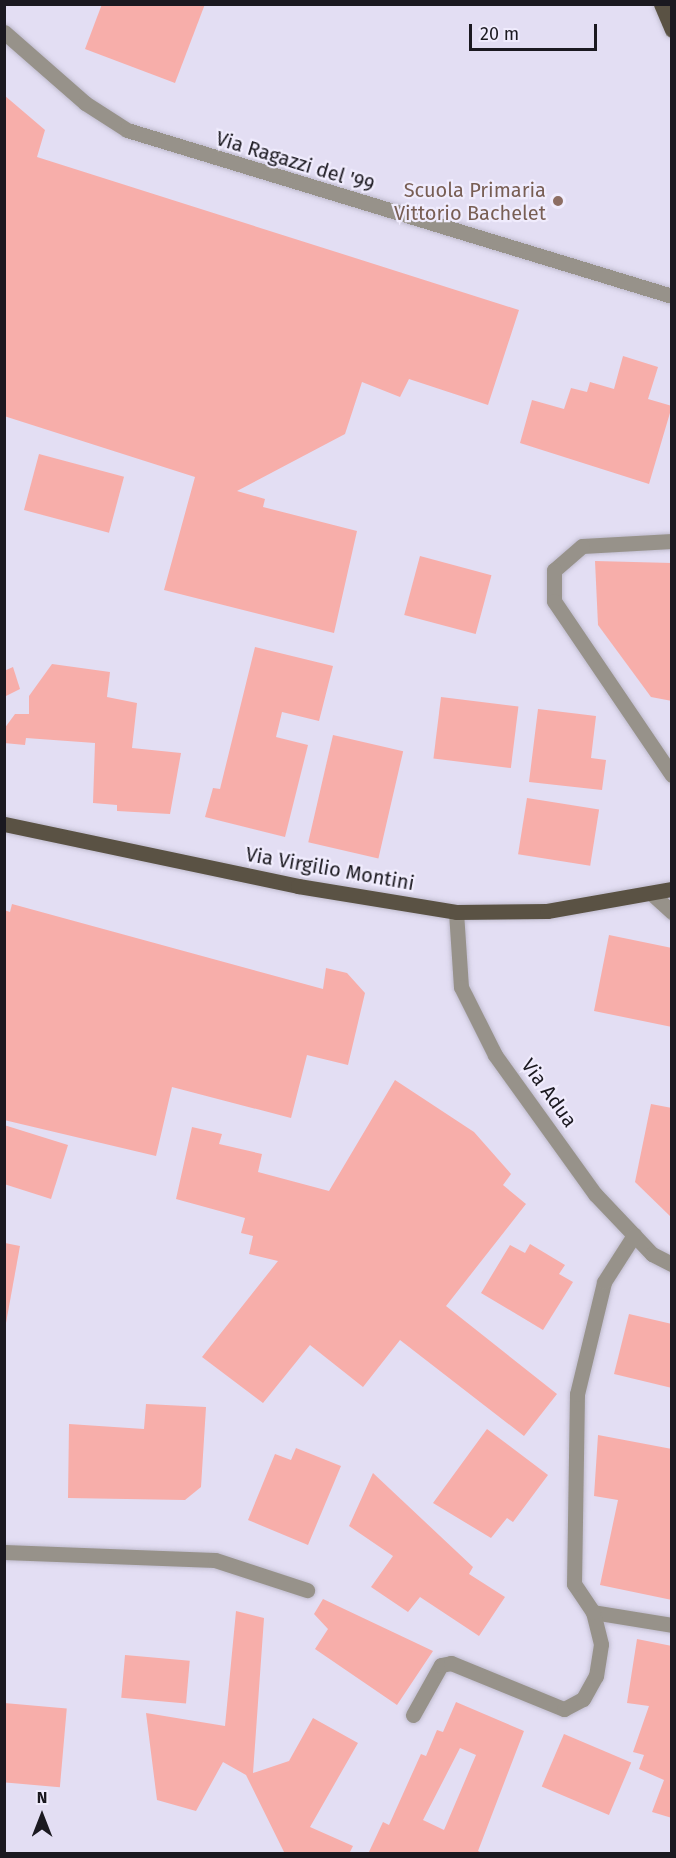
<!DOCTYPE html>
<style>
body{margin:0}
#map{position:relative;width:676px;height:1858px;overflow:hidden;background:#e3def3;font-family:"Fira Sans",sans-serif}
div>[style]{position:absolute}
.building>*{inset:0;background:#f7aeaa;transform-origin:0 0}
.roads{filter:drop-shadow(0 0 2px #bfbbcd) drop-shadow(0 0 2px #bfbbcd)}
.minor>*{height:15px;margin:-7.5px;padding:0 7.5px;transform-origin:7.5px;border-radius:7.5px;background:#97928a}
.major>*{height:15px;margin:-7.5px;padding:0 7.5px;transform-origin:7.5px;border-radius:7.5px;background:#5a5244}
.dots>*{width:16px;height:16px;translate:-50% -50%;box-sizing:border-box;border:3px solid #f0ecfd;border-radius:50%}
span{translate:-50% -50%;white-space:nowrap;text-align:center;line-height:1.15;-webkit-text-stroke:4.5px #f0ecfd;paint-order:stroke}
.street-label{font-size:20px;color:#1b1920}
.education-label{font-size:20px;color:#785e54}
.right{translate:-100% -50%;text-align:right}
.frame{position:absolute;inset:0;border:6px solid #1b1920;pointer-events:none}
.north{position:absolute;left:12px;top:1786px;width:60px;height:60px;-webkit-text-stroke:4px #f0ecfd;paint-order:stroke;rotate:0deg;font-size:16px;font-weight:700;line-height:24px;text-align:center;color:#1b1920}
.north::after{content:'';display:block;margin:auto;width:21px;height:27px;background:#1b1920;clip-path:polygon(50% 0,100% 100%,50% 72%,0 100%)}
.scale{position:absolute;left:469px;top:24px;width:128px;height:27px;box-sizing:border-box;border:3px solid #1b1920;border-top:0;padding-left:8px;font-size:18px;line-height:21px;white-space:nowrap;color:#1b1920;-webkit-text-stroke:4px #f0ecfd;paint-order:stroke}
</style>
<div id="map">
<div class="building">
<div style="clip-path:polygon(102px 4px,205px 4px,175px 83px,85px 49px)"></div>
<div style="clip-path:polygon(4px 95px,45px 130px,37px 157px,519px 310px,488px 405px,409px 379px,400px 397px,362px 382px,345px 434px,237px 491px,265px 499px,263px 507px,357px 531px,334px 633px,164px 590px,195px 477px,4px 416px)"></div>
<div style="clip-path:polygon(623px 356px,658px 367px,648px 399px,672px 406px,649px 484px,520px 443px,532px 400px,564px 409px,571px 388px,587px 392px,590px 382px,614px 389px)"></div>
<div style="left:39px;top:454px;width:88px;height:58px;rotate:15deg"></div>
<div style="left:420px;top:556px;width:74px;height:61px;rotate:15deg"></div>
<div style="clip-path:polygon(595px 561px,672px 563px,672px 701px,651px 697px,598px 625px)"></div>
<div style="clip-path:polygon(255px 647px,333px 666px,319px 721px,282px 712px,276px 737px,308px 745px,285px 837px,205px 817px,213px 788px,220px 789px)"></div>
<div style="clip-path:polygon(52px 664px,110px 672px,107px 697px,137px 703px,132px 748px,181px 753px,170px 814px,117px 811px,117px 805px,93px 803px,95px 743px,26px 738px,25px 745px,4px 743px,4px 729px,15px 714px,29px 714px,29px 696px)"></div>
<div style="clip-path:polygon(13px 667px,20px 689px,4px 697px,4px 671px)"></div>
<div style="left:441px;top:697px;width:78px;height:62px;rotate:7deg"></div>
<div style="clip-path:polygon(538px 709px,596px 716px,591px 758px,606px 760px,602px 790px,529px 782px)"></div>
<div style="left:333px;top:735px;width:72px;height:110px;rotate:13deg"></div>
<div style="left:527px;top:798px;width:73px;height:57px;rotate:9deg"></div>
<div style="clip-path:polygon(12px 904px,323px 989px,326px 968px,347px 973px,365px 993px,348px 1065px,307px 1055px,291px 1118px,172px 1087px,156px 1156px,4px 1120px,4px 910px,10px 912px)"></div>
<div style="clip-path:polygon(609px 935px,672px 948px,672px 1027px,594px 1011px)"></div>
<div style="clip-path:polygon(395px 1080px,474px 1132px,511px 1174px,503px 1185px,526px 1204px,446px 1306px,557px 1394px,524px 1436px,400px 1340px,363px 1387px,310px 1345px,263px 1403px,202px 1357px,278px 1261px,249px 1254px,253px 1236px,241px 1233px,245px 1218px,176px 1199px,192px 1127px,222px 1134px,219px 1144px,262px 1154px,258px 1172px,329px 1191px)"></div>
<div style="clip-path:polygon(651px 1104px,672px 1108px,672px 1218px,635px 1182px)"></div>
<div style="clip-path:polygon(4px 1125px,68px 1145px,51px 1199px,4px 1184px)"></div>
<div style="clip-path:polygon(5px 1243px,20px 1246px,6px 1323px,5px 1323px)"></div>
<div style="clip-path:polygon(530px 1244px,565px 1265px,559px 1274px,573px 1282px,543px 1330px,481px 1293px,510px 1245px,525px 1253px)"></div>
<div style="clip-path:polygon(629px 1314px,672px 1324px,672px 1388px,614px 1374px)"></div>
<div style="clip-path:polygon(146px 1404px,206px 1407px,201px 1487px,185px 1500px,68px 1498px,69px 1424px,144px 1429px)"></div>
<div style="clip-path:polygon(487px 1429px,548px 1475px,513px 1522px,507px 1518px,491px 1538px,433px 1503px)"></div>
<div style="clip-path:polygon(598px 1435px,672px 1449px,672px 1600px,600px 1585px,618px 1500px,594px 1496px)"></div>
<div style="clip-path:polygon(296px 1448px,341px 1466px,308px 1545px,248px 1520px,275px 1454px,291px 1460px)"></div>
<div style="clip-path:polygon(373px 1473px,473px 1567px,469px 1574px,505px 1597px,479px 1636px,420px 1597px,408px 1612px,371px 1587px,393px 1556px,349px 1526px)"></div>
<div style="clip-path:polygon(323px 1599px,433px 1651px,397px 1705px,315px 1649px,328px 1629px,314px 1614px)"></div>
<div style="clip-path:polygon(236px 1611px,264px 1618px,253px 1773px,289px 1761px,313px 1718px,358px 1743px,310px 1827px,353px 1846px,349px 1854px,285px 1854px,246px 1775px,223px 1762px,196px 1811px,157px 1800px,146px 1713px,225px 1726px)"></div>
<div style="clip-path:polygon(637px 1639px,672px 1646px,672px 1818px,652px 1812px,664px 1780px,639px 1769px,644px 1755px,633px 1752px,649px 1706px,627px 1703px)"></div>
<div style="left:125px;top:1655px;width:65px;height:43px;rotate:5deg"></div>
<div style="clip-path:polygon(evenodd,456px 1702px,524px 1731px,478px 1851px,484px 1854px,368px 1854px,383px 1822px,389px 1825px,421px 1754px,426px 1756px,437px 1730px,443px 1732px,456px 1702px,460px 1748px,476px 1755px,444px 1830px,423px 1820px,460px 1748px)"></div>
<div style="left:4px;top:1703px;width:63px;height:79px;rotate:5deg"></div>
<div style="left:564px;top:1734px;width:73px;height:57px;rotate:23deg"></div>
</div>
<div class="roads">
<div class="minor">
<div style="left:4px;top:32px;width:108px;rotate:41.2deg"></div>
<div style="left:85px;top:103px;width:50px;rotate:32.7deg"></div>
<div style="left:127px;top:130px;width:570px;rotate:16.94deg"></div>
<div style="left:672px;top:541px;width:90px;rotate:176.8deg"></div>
<div style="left:582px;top:546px;width:37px;rotate:139deg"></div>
<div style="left:554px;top:570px;width:31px;rotate:90deg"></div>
<div style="left:554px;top:601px;width:210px;rotate:55.9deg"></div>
<div style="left:652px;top:894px;width:27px;rotate:42deg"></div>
<div style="left:456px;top:912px;width:75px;rotate:86.2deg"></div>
<div style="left:461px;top:987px;width:76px;rotate:63.4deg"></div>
<div style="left:495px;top:1055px;width:171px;rotate:54.3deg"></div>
<div style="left:595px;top:1194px;width:83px;rotate:46.5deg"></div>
<div style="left:652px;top:1254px;width:22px;rotate:27deg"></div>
<div style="left:4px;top:1552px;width:211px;rotate:2.2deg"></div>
<div style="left:215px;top:1560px;width:97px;rotate:18.1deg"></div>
<div style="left:593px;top:1612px;width:80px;rotate:9.3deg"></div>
<div style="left:413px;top:1715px;width:57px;rotate:-60.8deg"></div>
<div style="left:441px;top:1665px;width:10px;rotate:-11deg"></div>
<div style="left:451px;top:1663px;width:122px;rotate:22.2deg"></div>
<div style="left:564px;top:1709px;width:21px;rotate:-28deg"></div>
<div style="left:583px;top:1699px;width:26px;rotate:-61deg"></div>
<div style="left:596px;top:1676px;width:32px;rotate:-81deg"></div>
<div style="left:601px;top:1644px;width:33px;rotate:-104deg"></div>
<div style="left:593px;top:1612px;width:34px;rotate:-124deg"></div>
<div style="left:574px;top:1584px;width:190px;rotate:-89.1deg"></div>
<div style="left:577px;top:1394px;width:115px;rotate:-76.4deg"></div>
<div style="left:604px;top:1282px;width:56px;rotate:-57.4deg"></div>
</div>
<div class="major">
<div style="left:661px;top:4px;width:28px;rotate:67deg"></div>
<div style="left:4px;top:824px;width:300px;rotate:11.9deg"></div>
<div style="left:298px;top:886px;width:160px;rotate:9.3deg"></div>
<div style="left:456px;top:912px;width:91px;rotate:-0.6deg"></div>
<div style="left:547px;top:911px;width:127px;rotate:-10deg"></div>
</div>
</div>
<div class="dots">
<div style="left:558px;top:201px;background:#8d6e63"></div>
</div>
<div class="street-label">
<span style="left:295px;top:162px;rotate:17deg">Via Ragazzi del '99</span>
<span style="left:330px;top:869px;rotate:10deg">Via Virgilio Montini</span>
<span style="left:549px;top:1093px;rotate:54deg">Via Adua</span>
</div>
<div class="education-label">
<span class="right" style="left:546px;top:202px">Scuola Primaria<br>Vittorio Bachelet</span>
</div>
<div class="frame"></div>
<div class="north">N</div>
<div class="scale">20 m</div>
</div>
